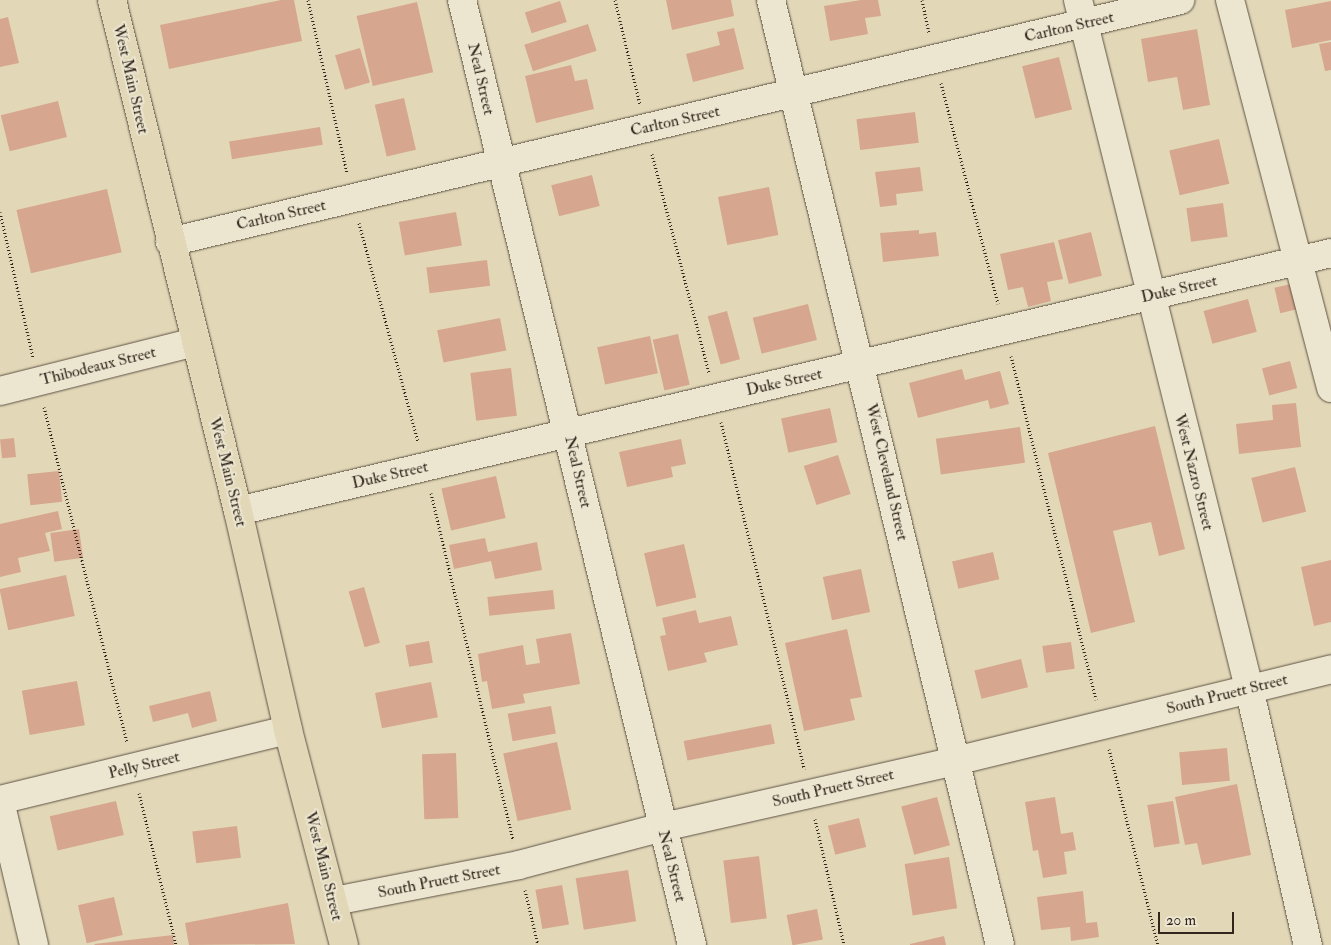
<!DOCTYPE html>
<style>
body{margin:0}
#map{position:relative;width:1331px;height:945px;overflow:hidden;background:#e2d8b8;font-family:"IM FELL Double Pica",serif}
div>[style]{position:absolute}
.building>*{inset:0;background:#d6a78e;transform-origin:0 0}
.path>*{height:3px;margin-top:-1.5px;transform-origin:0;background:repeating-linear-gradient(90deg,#32261c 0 1px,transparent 0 3.5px)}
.roads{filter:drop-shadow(0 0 1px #5e5243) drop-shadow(0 0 1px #5e5243)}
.minor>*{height:28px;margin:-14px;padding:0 14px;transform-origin:14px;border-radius:14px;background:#ece6d1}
.major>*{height:28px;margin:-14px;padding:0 14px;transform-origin:14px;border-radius:14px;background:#e2d8b8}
span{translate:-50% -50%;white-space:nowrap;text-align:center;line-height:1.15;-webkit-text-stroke:4px #ece6d1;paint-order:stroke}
.street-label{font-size:16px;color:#32261c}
.scale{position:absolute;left:1158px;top:912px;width:76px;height:22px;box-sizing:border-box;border:2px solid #32261c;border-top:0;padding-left:6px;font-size:15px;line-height:18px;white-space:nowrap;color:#32261c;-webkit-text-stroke:4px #ece6d1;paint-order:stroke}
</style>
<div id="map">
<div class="building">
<div style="clip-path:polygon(281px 0,294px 0,302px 41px,169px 69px,160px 25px)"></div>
<div style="clip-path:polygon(666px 0,731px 0,734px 16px,672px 30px)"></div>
<div style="clip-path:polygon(861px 0,878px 0,881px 16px,865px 18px,868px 34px,830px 41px,824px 6px)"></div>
<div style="left:560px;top:1px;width:22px;height:37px;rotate:72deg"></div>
<div style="clip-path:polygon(1331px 1px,1331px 40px,1292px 48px,1285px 10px)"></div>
<div style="left:417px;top:2px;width:72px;height:62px;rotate:77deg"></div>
<div style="clip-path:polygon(8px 17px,19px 63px,0 67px,0 19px)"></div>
<div style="left:588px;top:24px;width:28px;height:67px;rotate:72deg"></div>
<div style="clip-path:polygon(734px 28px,744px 69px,693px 82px,686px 54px,720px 45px,717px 32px)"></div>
<div style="clip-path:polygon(1197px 29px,1210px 105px,1183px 110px,1177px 77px,1148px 82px,1141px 39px)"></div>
<div style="clip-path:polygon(1331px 42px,1331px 70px,1325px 71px,1319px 44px)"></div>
<div style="left:360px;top:48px;width:36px;height:26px;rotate:74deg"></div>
<div style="left:1059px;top:57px;width:54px;height:38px;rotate:76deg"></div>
<div style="clip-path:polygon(571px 65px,575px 81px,587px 79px,594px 109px,536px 123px,525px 76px)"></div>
<div style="left:404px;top:98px;width:53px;height:30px;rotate:77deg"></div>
<div style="left:58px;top:101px;width:37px;height:59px;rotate:76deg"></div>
<div style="left:915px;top:112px;width:31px;height:59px;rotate:83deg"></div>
<div style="left:320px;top:127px;width:18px;height:92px;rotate:81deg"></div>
<div style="left:1219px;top:139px;width:46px;height:51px;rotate:77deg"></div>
<div style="clip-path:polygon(920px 167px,923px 191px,896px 194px,897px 205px,880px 207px,875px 172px)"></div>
<div style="left:592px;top:175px;width:32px;height:42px;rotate:76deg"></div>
<div style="left:769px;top:187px;width:49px;height:52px;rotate:79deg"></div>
<div style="left:107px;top:189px;width:65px;height:93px;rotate:77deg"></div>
<div style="left:1223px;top:203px;width:34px;height:37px;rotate:82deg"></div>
<div style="left:456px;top:212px;width:34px;height:58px;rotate:80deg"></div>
<div style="clip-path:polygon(919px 230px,919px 234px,936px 232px,939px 256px,883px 262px,880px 233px)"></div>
<div style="left:1091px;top:232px;width:45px;height:34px;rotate:76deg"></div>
<div style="clip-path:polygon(1054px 242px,1063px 279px,1047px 282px,1051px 301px,1028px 307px,1023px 287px,1008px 290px,1000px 254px)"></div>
<div style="left:487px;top:260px;width:26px;height:61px;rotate:83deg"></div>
<div style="left:1291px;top:284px;width:26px;height:17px;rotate:77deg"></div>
<div style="left:1248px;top:299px;width:34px;height:46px;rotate:75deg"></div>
<div style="left:808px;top:304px;width:37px;height:57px;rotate:76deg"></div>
<div style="left:727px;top:311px;width:50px;height:20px;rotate:75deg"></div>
<div style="left:500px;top:318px;width:33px;height:64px;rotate:79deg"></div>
<div style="left:678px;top:334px;width:52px;height:26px;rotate:77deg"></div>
<div style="left:650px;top:336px;width:38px;height:54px;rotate:78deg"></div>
<div style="left:1290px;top:361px;width:28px;height:29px;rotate:75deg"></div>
<div style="left:511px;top:368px;width:48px;height:41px;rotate:83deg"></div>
<div style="clip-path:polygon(962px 369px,965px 380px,1000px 371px,1009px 404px,990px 409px,988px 400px,918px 418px,909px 383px)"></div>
<div style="clip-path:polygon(1296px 403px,1301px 447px,1239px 454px,1236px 424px,1273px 420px,1272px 405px)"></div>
<div style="left:830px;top:408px;width:35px;height:50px;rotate:78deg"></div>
<div style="clip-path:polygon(1155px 426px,1185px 549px,1159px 556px,1151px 522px,1113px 531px,1135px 622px,1091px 633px,1048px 453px)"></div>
<div style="left:1020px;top:427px;width:36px;height:85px;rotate:82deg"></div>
<div style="left:14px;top:438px;width:19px;height:14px;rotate:84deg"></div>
<div style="clip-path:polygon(681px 439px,686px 464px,671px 467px,673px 477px,627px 487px,619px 452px)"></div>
<div style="left:838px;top:455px;width:41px;height:36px;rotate:72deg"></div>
<div style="left:1295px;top:467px;width:46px;height:45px;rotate:76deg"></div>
<div style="left:59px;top:471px;width:31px;height:32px;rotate:84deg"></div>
<div style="left:496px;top:476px;width:43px;height:56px;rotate:77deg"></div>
<div style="clip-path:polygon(58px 511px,62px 529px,45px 533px,50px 551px,18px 558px,21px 572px,0 577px,0 524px)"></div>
<div style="left:79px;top:529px;width:29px;height:29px;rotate:82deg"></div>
<div style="clip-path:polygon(485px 538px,488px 552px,537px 542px,542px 570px,495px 579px,491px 561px,454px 569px,449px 545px)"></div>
<div style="left:684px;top:544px;width:55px;height:41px;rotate:77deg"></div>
<div style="left:993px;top:552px;width:28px;height:42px;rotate:77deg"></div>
<div style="clip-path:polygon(1331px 560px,1331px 622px,1314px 626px,1301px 567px)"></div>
<div style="left:861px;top:569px;width:44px;height:39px;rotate:78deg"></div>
<div style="left:66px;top:575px;width:42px;height:68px;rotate:78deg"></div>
<div style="left:364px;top:587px;width:58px;height:16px;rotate:74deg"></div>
<div style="left:553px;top:590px;width:19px;height:66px;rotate:84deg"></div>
<div style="clip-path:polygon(696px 610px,699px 623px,731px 616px,738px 645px,704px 653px,707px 662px,668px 671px,660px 636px,666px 635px,662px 618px)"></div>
<div style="clip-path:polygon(847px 629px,862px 697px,850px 699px,855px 720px,804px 731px,785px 643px)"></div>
<div style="clip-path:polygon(571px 633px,580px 684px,523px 694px,525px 703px,492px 709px,487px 681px,482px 682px,478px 654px,523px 645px,526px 665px,540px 663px,536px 639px)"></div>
<div style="left:429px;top:641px;width:22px;height:24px;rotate:80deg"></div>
<div style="left:1071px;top:642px;width:27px;height:29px;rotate:82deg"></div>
<div style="left:1021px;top:659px;width:29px;height:48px;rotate:76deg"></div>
<div style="left:77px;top:681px;width:45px;height:56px;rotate:80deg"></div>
<div style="left:431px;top:682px;width:36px;height:57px;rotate:79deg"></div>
<div style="clip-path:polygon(210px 691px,217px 721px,192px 728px,188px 713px,153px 722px,149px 706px)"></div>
<div style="left:551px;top:706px;width:28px;height:44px;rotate:80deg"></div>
<div style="left:771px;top:724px;width:20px;height:89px;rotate:79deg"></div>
<div style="left:557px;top:742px;width:69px;height:55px;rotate:78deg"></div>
<div style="left:1227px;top:748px;width:33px;height:48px;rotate:85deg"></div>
<div style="left:456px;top:753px;width:65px;height:34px;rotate:88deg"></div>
<div style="clip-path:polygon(1237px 784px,1251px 855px,1202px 865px,1197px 843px,1185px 845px,1175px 797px)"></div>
<div style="left:937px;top:797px;width:50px;height:37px;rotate:75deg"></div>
<div style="clip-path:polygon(1055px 797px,1061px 834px,1073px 832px,1076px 850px,1064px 852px,1067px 874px,1043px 878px,1038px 850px,1033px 851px,1025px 802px)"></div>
<div style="left:116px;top:801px;width:35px;height:68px;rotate:77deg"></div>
<div style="left:1173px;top:801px;width:43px;height:26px;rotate:81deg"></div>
<div style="left:859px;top:818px;width:30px;height:32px;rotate:76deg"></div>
<div style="left:237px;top:826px;width:32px;height:45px;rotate:83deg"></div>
<div style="left:759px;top:856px;width:63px;height:36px;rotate:83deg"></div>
<div style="left:949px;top:857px;width:52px;height:45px;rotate:81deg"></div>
<div style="left:628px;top:870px;width:52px;height:53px;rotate:81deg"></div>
<div style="left:562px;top:885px;width:40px;height:27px;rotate:80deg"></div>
<div style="clip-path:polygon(1083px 891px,1086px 923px,1097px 922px,1099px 937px,1071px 941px,1070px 927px,1041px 930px,1037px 897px)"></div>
<div style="left:114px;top:897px;width:39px;height:37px;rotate:77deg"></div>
<div style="clip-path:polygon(288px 903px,295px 944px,189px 945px,185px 923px)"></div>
<div style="left:817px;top:909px;width:31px;height:31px;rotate:79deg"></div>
<div style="clip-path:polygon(173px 935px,174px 945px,95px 945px,94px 944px)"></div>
<div style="clip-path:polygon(944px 936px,946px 945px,910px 945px,910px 944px)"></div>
</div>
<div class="path">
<div style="left:308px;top:0;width:177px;rotate:77.3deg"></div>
<div style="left:615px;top:0;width:107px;rotate:76.5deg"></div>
<div style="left:922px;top:0;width:34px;rotate:78deg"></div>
<div style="left:941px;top:83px;width:228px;rotate:75.5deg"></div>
<div style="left:652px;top:154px;width:226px;rotate:75.4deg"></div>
<div style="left:0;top:212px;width:149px;rotate:77.2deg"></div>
<div style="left:359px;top:223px;width:226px;rotate:74.9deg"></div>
<div style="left:1011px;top:356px;width:354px;rotate:76.1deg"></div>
<div style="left:44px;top:407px;width:346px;rotate:76.1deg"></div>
<div style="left:721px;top:422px;width:357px;rotate:76.5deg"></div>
<div style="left:431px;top:493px;width:357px;rotate:76.7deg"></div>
<div style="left:1109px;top:749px;width:202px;rotate:76deg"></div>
<div style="left:139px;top:793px;width:156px;rotate:76.3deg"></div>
<div style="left:815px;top:819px;width:129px;rotate:77deg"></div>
<div style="left:525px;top:890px;width:57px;rotate:76.7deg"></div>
</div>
<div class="roads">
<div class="minor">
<div style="left:462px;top:0;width:973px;rotate:76.32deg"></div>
<div style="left:771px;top:0;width:972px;rotate:76.38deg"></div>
<div style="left:1078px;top:0;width:709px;rotate:76.04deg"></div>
<div style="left:1249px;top:688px;width:264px;rotate:77.1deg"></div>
<div style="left:1230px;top:0;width:401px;rotate:75.4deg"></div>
<div style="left:170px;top:242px;width:1039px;rotate:-13.47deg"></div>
<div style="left:0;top:391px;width:201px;rotate:-14.1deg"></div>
<div style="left:238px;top:511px;width:1123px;rotate:-13.28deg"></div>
<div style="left:0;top:800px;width:296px;rotate:-13.7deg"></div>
<div style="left:0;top:801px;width:148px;rotate:76.7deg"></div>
<div style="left:334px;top:901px;width:188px;rotate:-11deg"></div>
<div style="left:519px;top:865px;width:149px;rotate:-14.8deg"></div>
<div style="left:663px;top:827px;width:299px;rotate:-12.7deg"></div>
<div style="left:955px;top:761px;width:387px;rotate:-13.7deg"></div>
</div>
<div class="major">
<div style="left:112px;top:0;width:526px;rotate:76.15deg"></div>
<div style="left:238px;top:511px;width:225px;rotate:77.1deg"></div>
<div style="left:288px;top:730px;width:222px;rotate:75.4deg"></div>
</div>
</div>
<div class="street-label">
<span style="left:1069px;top:27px;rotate:-13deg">Carlton Street</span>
<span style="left:131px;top:79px;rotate:77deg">West Main Street</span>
<span style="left:481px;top:79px;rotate:77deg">Neal Street</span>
<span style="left:675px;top:121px;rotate:-13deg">Carlton Street</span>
<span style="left:281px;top:215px;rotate:-13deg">Carlton Street</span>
<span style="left:1179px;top:289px;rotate:-13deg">Duke Street</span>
<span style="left:98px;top:366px;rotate:-14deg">Thibodeaux Street</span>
<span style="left:784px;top:382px;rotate:-13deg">Duke Street</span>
<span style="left:228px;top:472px;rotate:76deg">West Main Street</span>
<span style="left:578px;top:472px;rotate:77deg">Neal Street</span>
<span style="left:887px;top:472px;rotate:77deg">West Cleveland Street</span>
<span style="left:1194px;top:472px;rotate:76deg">West Nazro Street</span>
<span style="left:390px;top:475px;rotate:-13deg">Duke Street</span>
<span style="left:1227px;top:694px;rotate:-14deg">South Pruett Street</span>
<span style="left:144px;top:765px;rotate:-14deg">Pelly Street</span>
<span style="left:833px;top:788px;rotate:-13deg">South Pruett Street</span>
<span style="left:324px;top:866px;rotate:76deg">West Main Street</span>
<span style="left:672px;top:866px;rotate:76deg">Neal Street</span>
<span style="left:439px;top:881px;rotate:-11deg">South Pruett Street</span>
</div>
<div class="scale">20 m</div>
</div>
